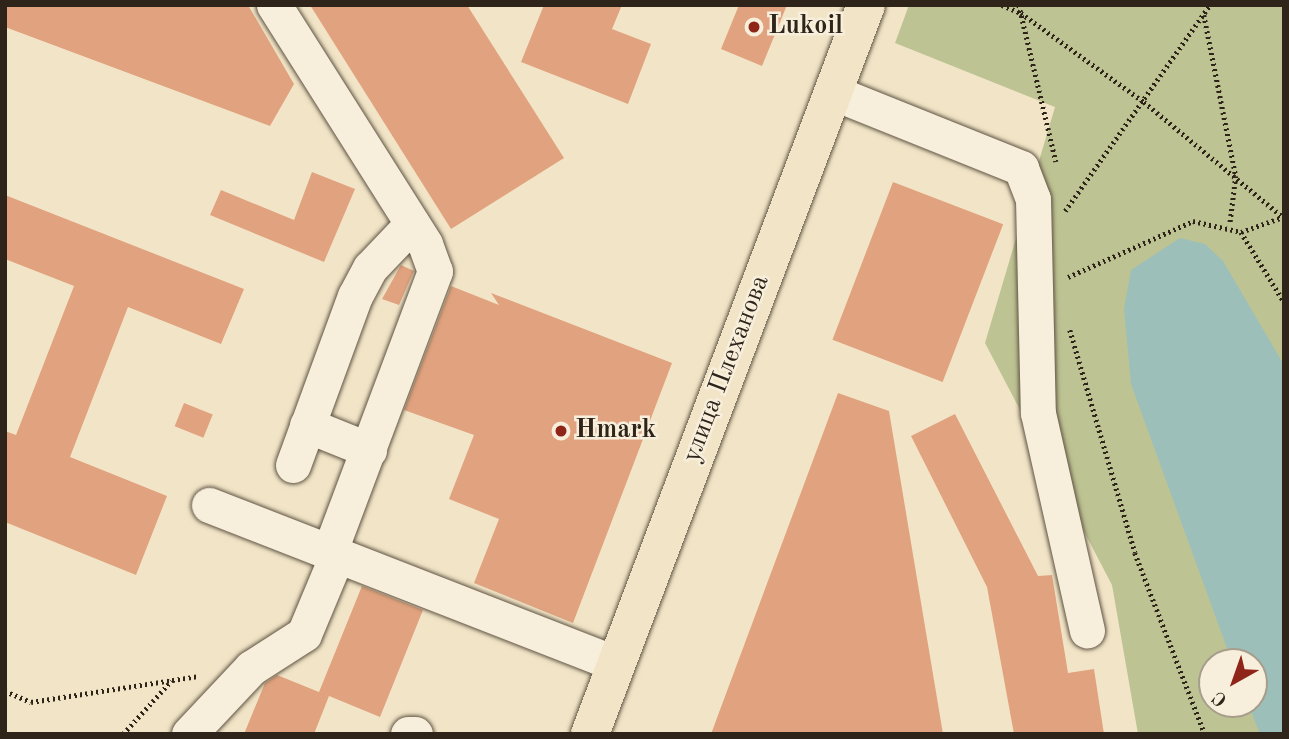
<!DOCTYPE html>
<meta charset="utf-8">
<style>
body{margin:0}
#map{position:relative;width:1289px;height:739px;overflow:hidden;background:#f2e5c7;font-family:"Old Standard TT",serif}
div>[style]{position:absolute}
.green>*{inset:0;background:#bec393}
.water>*{inset:0;background:#9cbfb9}
.building>*{inset:0;background:#e1a37f;transform-origin:0 0}
.path>*{height:4.5px;margin-top:-2.25px;transform-origin:0;background:repeating-linear-gradient(90deg,#2e2419 0 2px,transparent 0 5.5px)}
.roads{filter:drop-shadow(0 0 2px #5f5444) drop-shadow(0 0 2px #5f5444)}
.minor>*{height:35px;margin:-17.5px;padding:0 17.5px;transform-origin:17.5px;border-radius:17.5px;background:#f7eedb}
.major>*{height:38px;margin:-19px;padding:0 19px;transform-origin:19px;border-radius:19px;background:#f2e5c7}
.dots>*{width:19px;height:19px;translate:-50% -50%;box-sizing:border-box;border:4px solid #f7eedb;border-radius:50%}
span{translate:-50% -50%;white-space:nowrap;text-align:center;line-height:1.15;-webkit-text-stroke:5px #f7eedb;paint-order:stroke}
.poi-label{font-size:26px;color:#2e2419;font-weight:700}
.left{translate:0 -50%;text-align:left}
.street-label{font-size:26px;color:#2e2419}
.frame{position:absolute;inset:0;border:7px solid #2e2419;pointer-events:none}
.north{position:absolute;left:1198px;top:648px;width:70px;height:70px;box-sizing:border-box;background:#f7eedb;border:2px solid #a79d8d;border-radius:50%;rotate:220deg;font-size:19px;font-weight:700;line-height:28px;text-align:center;color:#2e2419}
.north::after{content:'';display:block;margin:auto;width:24px;height:32px;background:#8f2418;clip-path:polygon(50% 0,100% 100%,50% 72%,0 100%)}
</style>
<div id="map">
<div class="green">
<div style="clip-path:polygon(evenodd,909px 5px,1284px 5px,1284px 734px,1138px 734px,1112px 585px,985px 343px,1055px 107px,895px 43px,909px 5px,1212px 662px,1254px 662px,1254px 704px,1212px 704px,1212px 662px)"></div>
</div>
<div class="water">
<div style="clip-path:polygon(1180px 238px,1205px 244px,1223px 261px,1284px 365px,1284px 734px,1260px 734px,1248px 704px,1254px 704px,1254px 662px,1232px 662px,1131px 384px,1124px 309px,1131px 270px)"></div>
</div>
<div class="building">
<div style="clip-path:polygon(5px 5px,248px 5px,294px 84px,270px 126px,5px 27px)"></div>
<div style="clip-path:polygon(310px 5px,467px 5px,564px 158px,451px 229px)"></div>
<div style="clip-path:polygon(544px 5px,622px 5px,612px 29px,651px 44px,628px 104px,521px 62px)"></div>
<div style="clip-path:polygon(739px 5px,787px 5px,762px 66px,721px 49px)"></div>
<div style="clip-path:polygon(312px 172px,355px 189px,324px 262px,210px 215px,221px 190px,294px 220px)"></div>
<div style="left:893px;top:182px;width:118px;height:169px;rotate:21deg"></div>
<div style="clip-path:polygon(5px 195px,244px 289px,221px 344px,128px 307px,70px 457px,167px 496px,136px 575px,5px 522px,5px 431px,16px 435px,74px 286px,5px 259px)"></div>
<div style="clip-path:polygon(401px 265px,414px 271px,399px 305px,382px 299px)"></div>
<div style="clip-path:polygon(451px 286px,499px 305px,491px 293px,672px 363px,573px 623px,474px 583px,499px 519px,449px 499px,474px 435px,404px 410px)"></div>
<div style="clip-path:polygon(838px 393px,889px 411px,943px 734px,711px 734px)"></div>
<div style="left:184px;top:403px;width:31px;height:25px;rotate:22deg"></div>
<div style="clip-path:polygon(955px 414px,1038px 576px,1052px 575px,1068px 673px,1094px 669px,1104px 734px,1014px 734px,987px 587px,911px 436px)"></div>
<div style="clip-path:polygon(362px 586px,423px 610px,380px 717px,329px 696px,314px 734px,244px 734px,265px 683px,277px 675px,319px 692px)"></div>
</div>
<div class="path">
<div style="left:1002px;top:5px;width:21px;rotate:23deg"></div>
<div style="left:1021px;top:13px;width:152px;rotate:35.9deg"></div>
<div style="left:1144px;top:102px;width:182px;rotate:39.6deg"></div>
<div style="left:1019px;top:5px;width:161px;rotate:76.7deg"></div>
<div style="left:1204px;top:15px;width:164px;rotate:78.8deg"></div>
<div style="left:1236px;top:176px;width:49px;rotate:97deg"></div>
<div style="left:1065px;top:211px;width:252px;rotate:-54.9deg"></div>
<div style="left:1241px;top:232px;width:45px;rotate:-19.7deg"></div>
<div style="left:1068px;top:277px;width:137px;rotate:-24.1deg"></div>
<div style="left:1193px;top:221px;width:49px;rotate:12.9deg"></div>
<div style="left:1241px;top:232px;width:82px;rotate:58.4deg"></div>
<div style="left:1070px;top:330px;width:232px;rotate:73.7deg"></div>
<div style="left:1135px;top:553px;width:194px;rotate:68.9deg"></div>
<div style="left:5px;top:691px;width:28px;rotate:23deg"></div>
<div style="left:31px;top:702px;width:169px;rotate:-8.8deg"></div>
<div style="left:123px;top:734px;width:72px;rotate:-47.8deg"></div>
</div>
<div class="roads">
<div class="minor">
<div style="left:274px;top:5px;width:283px;rotate:57.7deg"></div>
<div style="left:425px;top:244px;width:29px;rotate:70deg"></div>
<div style="left:435px;top:271px;width:301px;rotate:110.6deg"></div>
<div style="left:832px;top:92px;width:204px;rotate:21.9deg"></div>
<div style="left:1021px;top:168px;width:33px;rotate:69deg"></div>
<div style="left:1033px;top:199px;width:214px;rotate:88.7deg"></div>
<div style="left:1038px;top:413px;width:223px;rotate:77.3deg"></div>
<div style="left:307px;top:425px;width:67px;rotate:22deg"></div>
<div style="left:293px;top:465px;width:180px;rotate:-69.9deg"></div>
<div style="left:355px;top:296px;width:32px;rotate:-62deg"></div>
<div style="left:370px;top:268px;width:61px;rotate:-46.3deg"></div>
<div style="left:209px;top:505px;width:437px;rotate:21.3deg"></div>
<div style="left:189px;top:734px;width:91px;rotate:-46.8deg"></div>
<div style="left:251px;top:668px;width:63px;rotate:-32.7deg"></div>
<div style="left:304px;top:634px;width:86px;rotate:-67.3deg"></div>
<div style="left:408px;top:734px;width:7px"></div>
</div>
<div class="major">
<div style="left:590px;top:734px;width:779px;rotate:-69.26deg"></div>
</div>
</div>
<div class="dots">
<div style="left:754px;top:27px;background:#8f2418"></div>
<div style="left:561px;top:431px;background:#8f2418"></div>
</div>
<div class="poi-label">
<span class="left" style="left:768px;top:27px">Lukoil</span>
<span class="left" style="left:575px;top:431px">Hmark</span>
</div>
<div class="street-label">
<span style="left:727px;top:369px;rotate:-69deg">улица Плеханова</span>
</div>
<div class="frame"></div>
<div class="north">С</div>
</div>
